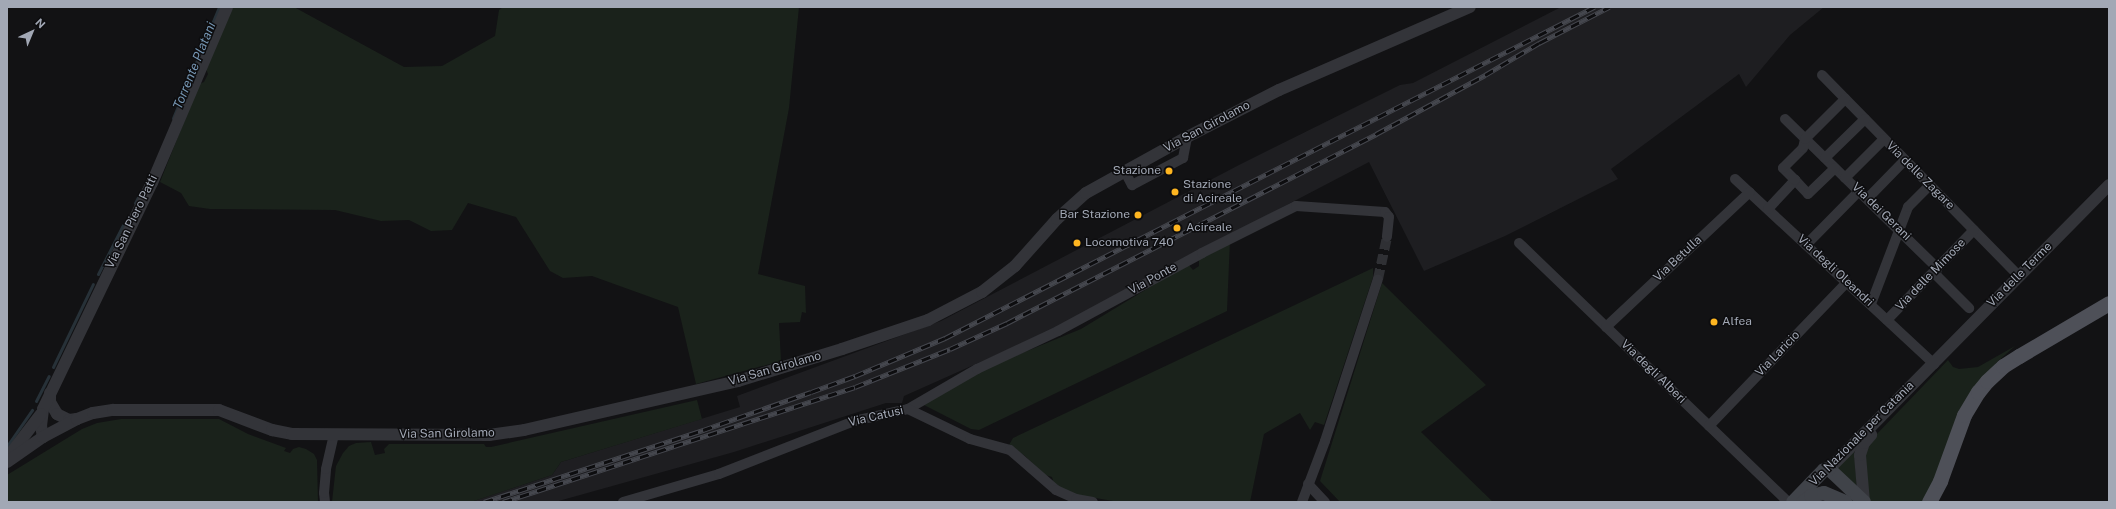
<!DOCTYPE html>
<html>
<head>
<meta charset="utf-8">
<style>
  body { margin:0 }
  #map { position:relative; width:2116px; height:509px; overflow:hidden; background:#121214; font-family:"Public Sans",sans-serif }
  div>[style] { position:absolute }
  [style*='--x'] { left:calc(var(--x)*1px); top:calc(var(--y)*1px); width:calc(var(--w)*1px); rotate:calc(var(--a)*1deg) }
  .built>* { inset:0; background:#1e1e21 }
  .green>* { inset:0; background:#1a221b }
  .stream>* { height:3px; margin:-1.5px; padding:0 1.5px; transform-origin:1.5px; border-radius:1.5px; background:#273138 }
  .minor-tunnel>* { height:10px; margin-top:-5px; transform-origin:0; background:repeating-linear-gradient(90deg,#2f3034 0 10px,transparent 0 15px) }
  .minor>* { height:10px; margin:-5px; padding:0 5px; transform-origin:5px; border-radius:5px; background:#333439 }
  .tertiary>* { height:12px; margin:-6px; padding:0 6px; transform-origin:6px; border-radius:6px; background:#333439 }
  .secondary>* { height:14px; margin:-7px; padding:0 7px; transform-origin:7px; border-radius:7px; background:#404349 }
  .primary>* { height:15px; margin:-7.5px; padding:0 7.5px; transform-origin:7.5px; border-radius:7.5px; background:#4e5058 }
  .rail>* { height:4.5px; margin-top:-2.25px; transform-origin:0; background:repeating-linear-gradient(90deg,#0d0d0f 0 9px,#45474e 0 18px); box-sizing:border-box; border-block:1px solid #45474e }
  .dots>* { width:11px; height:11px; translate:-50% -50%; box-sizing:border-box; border:2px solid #0d0d0f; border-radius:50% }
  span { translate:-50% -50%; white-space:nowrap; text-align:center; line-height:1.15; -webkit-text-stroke:3px #0d0d0f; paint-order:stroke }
  .street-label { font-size:12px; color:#a2a8b5 }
  .poi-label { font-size:12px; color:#a2a8b5 }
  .right { translate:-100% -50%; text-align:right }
  .left { translate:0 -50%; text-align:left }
  .water-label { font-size:13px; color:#7696b3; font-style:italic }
  .frame { position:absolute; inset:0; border:8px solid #a2a8b5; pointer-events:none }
  .north { position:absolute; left:12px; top:12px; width:40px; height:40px; -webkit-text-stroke:3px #0d0d0f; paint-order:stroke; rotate:44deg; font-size:11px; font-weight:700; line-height:16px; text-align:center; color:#a2a8b5 }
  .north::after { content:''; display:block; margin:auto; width:14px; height:18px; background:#a2a8b5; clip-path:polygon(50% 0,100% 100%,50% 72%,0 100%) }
</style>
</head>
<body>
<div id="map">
  <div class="built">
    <div style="clip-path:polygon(1561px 7px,1824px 7px,1790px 35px,1746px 87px,1739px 74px,1611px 169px,1618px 179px,1505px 236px,1424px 271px,1369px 162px,1199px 251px,1057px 328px,904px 396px,902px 403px,886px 403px,734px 452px,555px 502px,471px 502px,552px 475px,561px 462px,740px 407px,737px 396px,941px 321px,1239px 165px,1400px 85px,1413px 83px)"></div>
  </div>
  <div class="green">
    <div style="clip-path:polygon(232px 7px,294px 7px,404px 67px,442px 66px,495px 36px,499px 10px,503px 7px,799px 7px,789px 108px,758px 274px,805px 286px,806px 313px,802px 312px,800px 322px,779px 323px,781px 361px,696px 384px,678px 307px,592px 276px,563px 278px,550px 271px,516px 217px,468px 203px,452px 230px,431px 231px,409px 220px,381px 221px,335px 210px,210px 209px,189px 206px,181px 193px,160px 182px,199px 84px,204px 82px,208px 74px,206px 69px)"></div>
    <div style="clip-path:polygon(1230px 240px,1227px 311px,979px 430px,971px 429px,922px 404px,978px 371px,1081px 329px,1188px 264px,1193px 270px,1199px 266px,1199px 257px)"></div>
    <div style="clip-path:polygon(1373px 268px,1373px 277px,1324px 425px,1315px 422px,1310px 430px,1300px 413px,1264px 434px,1250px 502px,1119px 502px,1066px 493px,1054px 484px,1052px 477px,1045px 475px,1025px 456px,1009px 445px,1013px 438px)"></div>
    <div style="clip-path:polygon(1382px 283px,1486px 385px,1421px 432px,1493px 502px,1340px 502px,1320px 481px)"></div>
    <div style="clip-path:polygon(2015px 346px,1996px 363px,1925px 502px,1871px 502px,1868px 497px,1864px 456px,1873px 438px,1948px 360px,1953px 367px,1959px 369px,1978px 367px)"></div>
    <div style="clip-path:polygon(697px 400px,702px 419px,561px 462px,552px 475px,471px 502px,332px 502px,336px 466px,343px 453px,349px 446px,356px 443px,371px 442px,375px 455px,385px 453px,384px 449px,389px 444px,484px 444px,486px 447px,491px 447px)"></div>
    <div style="clip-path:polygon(121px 419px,219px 419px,248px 434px,286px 448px,284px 451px,290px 453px,293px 449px,299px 447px,306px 449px,314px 454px,317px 460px,318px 502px,7px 502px,7px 475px,82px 429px,97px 423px)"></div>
    <div style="clip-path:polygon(1854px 450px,1855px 462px,1857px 490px,1835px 470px)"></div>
  </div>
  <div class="stream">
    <div style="--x:173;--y:118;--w:120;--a:-67.5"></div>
    <div style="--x:135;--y:203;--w:13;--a:-63"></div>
    <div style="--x:98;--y:274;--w:55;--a:-63"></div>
    <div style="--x:53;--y:367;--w:92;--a:-64.3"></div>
    <div style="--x:36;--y:401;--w:28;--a:-63"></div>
    <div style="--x:7;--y:446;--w:44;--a:-55.2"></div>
  </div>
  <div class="minor-tunnel">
    <div style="--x:1378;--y:279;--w:43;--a:-77.9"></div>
  </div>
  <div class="minor">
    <div style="--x:1822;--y:75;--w:281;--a:45.6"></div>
    <div style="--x:1785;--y:119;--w:213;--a:44.4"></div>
    <div style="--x:1937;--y:268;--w:7;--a:98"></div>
    <div style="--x:1936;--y:275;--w:47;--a:45"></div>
    <div style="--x:1825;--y:158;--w:56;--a:-44.3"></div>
    <div style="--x:1125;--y:172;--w:15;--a:62"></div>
    <div style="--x:1132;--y:185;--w:58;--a:-27.9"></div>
    <div style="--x:1183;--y:158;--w:21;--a:-79"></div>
    <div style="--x:1845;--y:178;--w:55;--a:-45"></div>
    <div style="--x:1735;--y:179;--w:272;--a:42.9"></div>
    <div style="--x:1795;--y:180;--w:19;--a:47"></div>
    <div style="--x:1808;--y:194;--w:37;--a:-44"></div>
    <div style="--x:1867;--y:199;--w:54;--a:-45.7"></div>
    <div style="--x:1768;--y:209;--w:40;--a:-47"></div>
    <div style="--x:1795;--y:180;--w:17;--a:-135"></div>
    <div style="--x:1783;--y:168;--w:28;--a:-45"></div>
    <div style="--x:1803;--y:148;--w:9;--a:-77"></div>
    <div style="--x:1805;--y:139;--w:57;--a:-45"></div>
    <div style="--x:1519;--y:243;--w:373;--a:43.9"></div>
    <div style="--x:1806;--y:245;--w:76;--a:-45.5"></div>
    <div style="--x:1871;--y:304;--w:104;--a:-69.1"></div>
    <div style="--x:1908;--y:207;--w:31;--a:-45"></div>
    <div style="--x:1887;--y:320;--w:125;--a:-46"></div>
    <div style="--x:1606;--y:327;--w:197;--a:-43.2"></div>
    <div style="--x:908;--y:409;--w:80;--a:-30.1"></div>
    <div style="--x:977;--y:369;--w:89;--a:-25.1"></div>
    <div style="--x:1058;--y:331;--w:164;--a:-28.4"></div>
    <div style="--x:1202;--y:253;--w:105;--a:-26.6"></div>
    <div style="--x:1296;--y:206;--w:89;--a:3.9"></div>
    <div style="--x:1385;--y:212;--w:6;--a:51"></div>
    <div style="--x:1389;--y:217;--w:20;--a:96"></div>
    <div style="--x:1709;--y:426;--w:199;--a:-46.2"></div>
    <div style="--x:1308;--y:484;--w:25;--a:47"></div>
    <div style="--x:325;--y:502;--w:9;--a:-96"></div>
    <div style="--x:324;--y:493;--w:24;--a:-85"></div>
    <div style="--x:326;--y:469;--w:35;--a:-77"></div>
    <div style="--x:623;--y:502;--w:100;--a:-16.3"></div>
    <div style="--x:719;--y:474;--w:145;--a:-21.4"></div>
    <div style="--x:854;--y:421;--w:55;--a:-12.5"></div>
    <div style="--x:908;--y:409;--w:69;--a:25.8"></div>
    <div style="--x:970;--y:439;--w:41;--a:15.4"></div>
    <div style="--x:1010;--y:450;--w:61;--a:41"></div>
    <div style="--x:1056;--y:490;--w:22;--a:24"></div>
    <div style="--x:1076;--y:499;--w:17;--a:10"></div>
    <div style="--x:1302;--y:502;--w:65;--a:-69.3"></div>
    <div style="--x:1325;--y:441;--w:170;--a:-71.9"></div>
  </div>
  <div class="tertiary">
    <div style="--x:50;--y:393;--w:9;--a:90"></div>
    <div style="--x:50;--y:402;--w:14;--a:60"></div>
    <div style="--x:57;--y:414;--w:13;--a:27"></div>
    <div style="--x:69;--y:420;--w:8;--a:-7"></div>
    <div style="--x:43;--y:437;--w:11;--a:-100"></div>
    <div style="--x:41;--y:426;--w:17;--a:-83"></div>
    <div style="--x:43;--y:409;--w:251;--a:-64.3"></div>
    <div style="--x:152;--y:183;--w:191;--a:-66.9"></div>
    <div style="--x:8;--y:457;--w:54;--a:-52.5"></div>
    <div style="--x:7;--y:462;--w:44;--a:-34.8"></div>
    <div style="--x:43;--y:437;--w:38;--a:-28"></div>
    <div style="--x:77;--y:419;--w:17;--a:-21"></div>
    <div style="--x:93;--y:413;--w:20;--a:-9"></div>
    <div style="--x:113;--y:410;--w:106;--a:0"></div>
    <div style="--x:219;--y:410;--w:57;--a:20.7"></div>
    <div style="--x:272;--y:430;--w:20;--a:11"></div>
    <div style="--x:292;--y:434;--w:197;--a:0.3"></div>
    <div style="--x:489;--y:435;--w:35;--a:-8"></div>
    <div style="--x:524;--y:430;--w:220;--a:-12.9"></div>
    <div style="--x:738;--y:381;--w:109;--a:-17.1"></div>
    <div style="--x:842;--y:349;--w:91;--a:-18.6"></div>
    <div style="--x:928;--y:320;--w:61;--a:-27.4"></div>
    <div style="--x:982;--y:292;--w:42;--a:-38.2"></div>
    <div style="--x:1015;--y:266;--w:63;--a:-48.2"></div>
    <div style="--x:1057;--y:219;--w:39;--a:-42"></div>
    <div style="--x:1086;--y:193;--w:115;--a:-29"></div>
    <div style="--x:1187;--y:137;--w:103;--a:-27.1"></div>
    <div style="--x:1279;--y:90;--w:208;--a:-23.5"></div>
    <div style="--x:1829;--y:469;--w:399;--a:-45.4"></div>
    <div style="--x:1864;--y:502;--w:47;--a:-94.9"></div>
    <div style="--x:1860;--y:455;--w:13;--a:-72"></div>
    <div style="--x:1864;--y:443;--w:11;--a:-49"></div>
  </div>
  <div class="secondary">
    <div style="--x:1829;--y:469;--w:48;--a:43.3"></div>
    <div style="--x:1793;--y:502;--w:45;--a:-45.9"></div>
    <div style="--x:1824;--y:470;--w:5;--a:-11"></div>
    <div style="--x:1803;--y:502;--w:10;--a:-37"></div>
    <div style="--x:1811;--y:496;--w:13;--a:-13"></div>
    <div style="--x:1824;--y:493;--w:23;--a:23"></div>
  </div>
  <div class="primary">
    <div style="--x:1929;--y:502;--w:24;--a:-62"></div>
    <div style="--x:1940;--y:481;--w:70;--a:-70"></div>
    <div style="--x:1964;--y:415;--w:27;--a:-59"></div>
    <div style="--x:1978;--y:392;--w:14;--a:-51"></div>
    <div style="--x:1987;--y:381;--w:22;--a:-43"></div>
    <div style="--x:2003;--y:366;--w:19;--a:-32"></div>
    <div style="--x:2019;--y:356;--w:104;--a:-30.5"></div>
  </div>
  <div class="rail">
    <div style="--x:484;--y:502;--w:231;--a:-18.2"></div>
    <div style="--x:703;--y:430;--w:114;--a:-19.4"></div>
    <div style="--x:811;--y:392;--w:47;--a:-20"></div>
    <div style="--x:855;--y:376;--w:98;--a:-22.9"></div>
    <div style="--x:945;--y:338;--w:729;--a:-27.02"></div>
    <div style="--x:503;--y:502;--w:370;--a:-18.1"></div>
    <div style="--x:855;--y:387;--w:102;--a:-21.8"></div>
    <div style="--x:950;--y:349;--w:63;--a:-24.5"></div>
    <div style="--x:1007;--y:323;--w:415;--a:-27.1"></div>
    <div style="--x:1376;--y:134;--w:124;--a:-28.4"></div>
    <div style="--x:1485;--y:75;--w:63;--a:-30.7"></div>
    <div style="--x:1539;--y:43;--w:79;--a:-27.2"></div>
  </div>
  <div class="dots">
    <div style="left:1169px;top:171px;background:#feb520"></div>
    <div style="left:1175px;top:192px;background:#feb520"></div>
    <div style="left:1138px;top:215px;background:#feb520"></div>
    <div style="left:1177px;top:228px;background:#feb520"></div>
    <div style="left:1077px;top:243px;background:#feb520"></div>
    <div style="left:1714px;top:322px;background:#feb520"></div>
  </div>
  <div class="street-label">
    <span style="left:1207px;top:127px;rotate:-28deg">Via San Girolamo</span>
    <span style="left:1920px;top:176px;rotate:45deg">Via delle Zagare</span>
    <span style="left:1881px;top:212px;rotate:44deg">Via dei Gerani</span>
    <span style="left:132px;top:222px;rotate:-64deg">Via San Piero Patti</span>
    <span style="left:1678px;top:259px;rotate:-43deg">Via Betulla</span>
    <span style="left:1835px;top:271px;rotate:43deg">Via degli Oleandri</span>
    <span style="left:1931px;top:275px;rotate:-46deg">Via delle Mimose</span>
    <span style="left:2020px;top:275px;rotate:-45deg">Via delle Terme</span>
    <span style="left:1153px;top:279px;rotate:-29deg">Via Ponte</span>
    <span style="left:1778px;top:354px;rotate:-46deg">Via Laricio</span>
    <span style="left:775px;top:369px;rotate:-16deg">Via San Girolamo</span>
    <span style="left:1653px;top:372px;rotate:44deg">Via degli Alberi</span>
    <span style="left:876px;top:417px;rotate:-13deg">Via Catusi</span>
    <span style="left:447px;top:434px;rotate:-1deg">Via San Girolamo</span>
    <span style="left:1862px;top:434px;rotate:-45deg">Via Nazionale per Catania</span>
  </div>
  <div class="poi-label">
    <span class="right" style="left:1161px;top:171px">Stazione</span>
    <span class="left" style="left:1183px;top:192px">Stazione<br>di Acireale</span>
    <span class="right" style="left:1130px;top:215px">Bar Stazione</span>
    <span class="left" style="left:1186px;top:228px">Acireale</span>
    <span class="left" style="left:1085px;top:243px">Locomotiva 740</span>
    <span class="left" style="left:1722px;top:322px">Alfea</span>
  </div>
  <div class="water-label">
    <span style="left:195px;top:66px;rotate:-68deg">Torrente Platani</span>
  </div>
  <div class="frame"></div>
  <div class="north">N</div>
</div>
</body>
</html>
